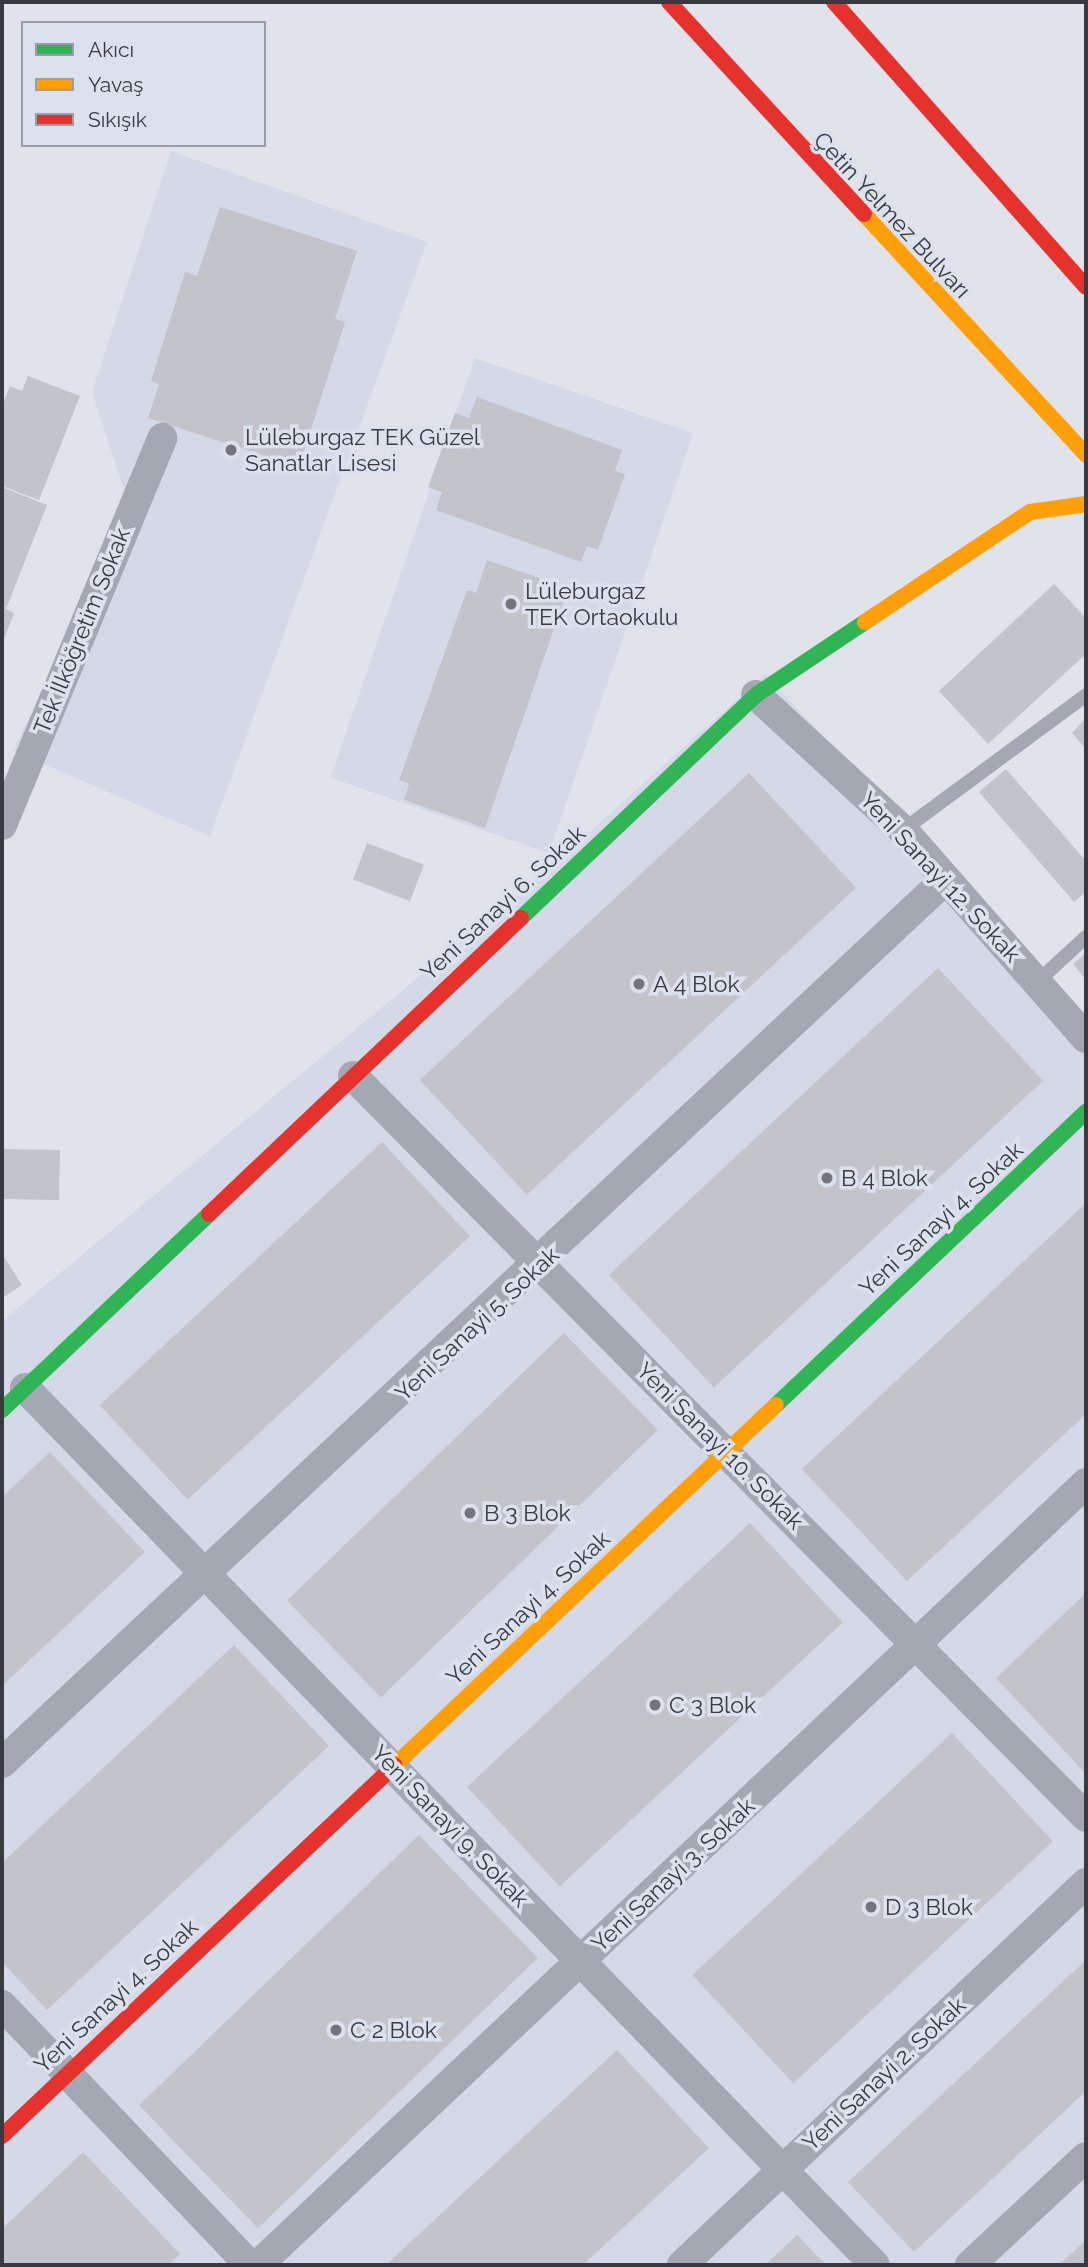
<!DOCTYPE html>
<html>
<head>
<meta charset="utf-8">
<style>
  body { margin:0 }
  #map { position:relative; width:1088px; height:2267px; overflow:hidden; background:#e0e3ea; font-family:Raleway,sans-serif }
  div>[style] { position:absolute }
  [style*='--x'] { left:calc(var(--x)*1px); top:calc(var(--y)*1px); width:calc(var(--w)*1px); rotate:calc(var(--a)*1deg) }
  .built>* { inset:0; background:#d4d9e8; transform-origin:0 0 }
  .building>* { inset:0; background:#c2c4ca; transform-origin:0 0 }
  .lane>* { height:14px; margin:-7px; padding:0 7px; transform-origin:7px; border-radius:7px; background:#a4a8b2 }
  .street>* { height:30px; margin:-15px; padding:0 15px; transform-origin:15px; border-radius:15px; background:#a4a8b2 }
  .fast>* { height:16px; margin:-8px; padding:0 8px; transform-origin:8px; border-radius:8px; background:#30b455 }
  .slow>* { height:16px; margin:-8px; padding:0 8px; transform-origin:8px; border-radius:8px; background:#ff9f0a }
  .jam>* { height:16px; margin:-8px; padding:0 8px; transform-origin:8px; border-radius:8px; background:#e5322d }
  .dots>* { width:19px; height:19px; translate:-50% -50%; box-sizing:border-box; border:4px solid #dce1ee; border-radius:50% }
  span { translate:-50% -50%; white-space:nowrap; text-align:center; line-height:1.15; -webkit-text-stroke:7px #dce1ee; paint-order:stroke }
  .street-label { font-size:23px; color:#383a3f }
  .poi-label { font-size:23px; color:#383a3f }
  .left { translate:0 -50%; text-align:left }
  .frame { position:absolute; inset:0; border:4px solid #383a3f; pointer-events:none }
  .legend { position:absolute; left:21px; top:21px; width:245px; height:126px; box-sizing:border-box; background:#dce1ee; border:2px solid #9a9ea8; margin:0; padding:9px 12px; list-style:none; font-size:21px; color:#383a3f }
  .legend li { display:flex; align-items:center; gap:14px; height:35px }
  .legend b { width:35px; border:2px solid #9a9ea8 }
</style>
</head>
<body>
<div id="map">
  <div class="built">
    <div style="clip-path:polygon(171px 151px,427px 242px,210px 836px,13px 751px,130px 509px,92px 392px)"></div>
    <div style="left:475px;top:358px;width:231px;height:444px;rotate:19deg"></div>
    <div style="clip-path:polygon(765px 674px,1086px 1017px,1086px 2265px,2px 2265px,2px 1321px,535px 881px)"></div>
  </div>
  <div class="building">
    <div style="clip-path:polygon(220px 207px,357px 251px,335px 319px,345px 322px,299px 467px,148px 418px,159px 384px,151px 381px,185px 272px,197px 276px)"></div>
    <div style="clip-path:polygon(28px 376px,80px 396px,39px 500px,2px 486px,2px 406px,10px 386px,22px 391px)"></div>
    <div style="clip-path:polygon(477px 397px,622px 450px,615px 471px,625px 474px,598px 550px,587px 546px,581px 562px,436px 510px,442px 492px,428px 487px,455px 413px,469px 418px)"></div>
    <div style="clip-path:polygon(2px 487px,47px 505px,6px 609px,14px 613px,2px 644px)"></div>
    <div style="clip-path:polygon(487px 560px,568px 588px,485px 828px,404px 800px,409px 784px,399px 780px,467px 590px,476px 593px)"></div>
    <div style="clip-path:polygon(1054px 584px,1086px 618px,1086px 654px,988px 744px,939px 691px)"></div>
    <div style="clip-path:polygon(1086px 718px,1086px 749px,1072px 733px)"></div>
    <div style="clip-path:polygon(1006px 769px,1086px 861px,1086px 892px,1074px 902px,979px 792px)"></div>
    <div style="left:749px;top:773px;width:157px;height:450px;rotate:47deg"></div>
    <div style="left:367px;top:843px;width:61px;height:39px;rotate:21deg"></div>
    <div style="clip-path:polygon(1086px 953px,1086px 980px,1073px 964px)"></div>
    <div style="left:938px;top:968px;width:154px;height:450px;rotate:47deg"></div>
    <div style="left:382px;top:1142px;width:129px;height:386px;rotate:47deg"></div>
    <div style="left:2px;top:1149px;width:58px;height:50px;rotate:1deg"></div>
    <div style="clip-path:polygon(1086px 1203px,1086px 1414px,907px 1581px,802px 1469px)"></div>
    <div style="clip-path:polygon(2px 1254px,22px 1285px,2px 1298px)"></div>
    <div style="left:564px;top:1333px;width:135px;height:385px;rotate:46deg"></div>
    <div style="clip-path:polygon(50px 1452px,145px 1552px,2px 1686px,2px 1497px)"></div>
    <div style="left:750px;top:1523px;width:136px;height:387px;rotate:47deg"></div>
    <div style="clip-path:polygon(1086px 1593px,1086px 1774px,996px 1678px)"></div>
    <div style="clip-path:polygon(234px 1645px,329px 1746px,47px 2010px,2px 1962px,2px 1863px)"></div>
    <div style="left:952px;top:1733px;width:148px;height:355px;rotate:47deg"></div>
    <div style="left:419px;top:1835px;width:171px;height:389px;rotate:46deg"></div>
    <div style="clip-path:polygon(1086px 1960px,1086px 2091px,914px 2252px,848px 2182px)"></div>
    <div style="clip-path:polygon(617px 2050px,709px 2148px,583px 2265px,386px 2265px)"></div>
    <div style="clip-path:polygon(83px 2152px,180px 2254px,168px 2265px,2px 2265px,2px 2229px)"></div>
    <div style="clip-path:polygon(797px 2235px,826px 2265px,765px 2265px)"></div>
    <div style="clip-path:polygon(1086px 2240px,1086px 2265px,1059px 2265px)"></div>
  </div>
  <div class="lane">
    <div style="--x:903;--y:830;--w:227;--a:-36.4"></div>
    <div style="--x:1037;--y:982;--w:67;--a:-42.6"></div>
  </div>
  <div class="street">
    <div style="--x:756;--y:695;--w:200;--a:42.6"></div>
    <div style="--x:903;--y:830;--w:277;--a:48.7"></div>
    <div style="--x:2;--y:825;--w:419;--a:-67.5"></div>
    <div style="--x:353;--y:1076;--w:1042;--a:45.31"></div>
    <div style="--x:25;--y:1388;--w:1221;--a:45.9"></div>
    <div style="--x:2;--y:1763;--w:1293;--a:-43.12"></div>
    <div style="--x:2;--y:2005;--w:359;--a:46.4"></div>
    <div style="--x:258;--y:2265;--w:1139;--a:-43.36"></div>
    <div style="--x:682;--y:2265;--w:556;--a:-43.4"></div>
    <div style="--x:970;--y:2265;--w:158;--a:-43"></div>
  </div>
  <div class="fast">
    <div style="--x:521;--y:918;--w:324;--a:-43.5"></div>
    <div style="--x:756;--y:695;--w:131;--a:-33.8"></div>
    <div style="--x:776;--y:1405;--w:427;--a:-43.4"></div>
    <div style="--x:2;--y:1410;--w:285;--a:-43.4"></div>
  </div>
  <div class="slow">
    <div style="--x:864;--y:214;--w:328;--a:47.3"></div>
    <div style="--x:865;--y:622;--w:198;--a:-33.7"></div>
    <div style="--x:1030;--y:512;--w:57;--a:-8.1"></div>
    <div style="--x:395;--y:1765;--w:524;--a:-43.38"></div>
  </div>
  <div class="jam">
    <div style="--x:669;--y:2;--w:288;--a:47.4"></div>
    <div style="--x:834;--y:2;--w:380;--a:48.5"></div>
    <div style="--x:209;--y:1214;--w:430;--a:-43.5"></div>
    <div style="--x:2;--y:2136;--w:540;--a:-43.35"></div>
  </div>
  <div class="dots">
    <div style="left:231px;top:450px;background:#73757b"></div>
    <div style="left:511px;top:604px;background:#73757b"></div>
    <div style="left:639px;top:984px;background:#73757b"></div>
    <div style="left:827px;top:1178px;background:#73757b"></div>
    <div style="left:470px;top:1513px;background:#73757b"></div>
    <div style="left:655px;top:1705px;background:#73757b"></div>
    <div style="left:871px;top:1907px;background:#73757b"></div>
    <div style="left:336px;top:2030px;background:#73757b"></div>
  </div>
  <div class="street-label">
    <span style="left:892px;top:215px;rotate:47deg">Çetin Yelmez Bulvarı</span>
    <span style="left:82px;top:631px;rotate:-68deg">Tek İlköğretim Sokak</span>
    <span style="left:940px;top:877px;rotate:47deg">Yeni Sanayi 12. Sokak</span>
    <span style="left:503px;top:903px;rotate:-43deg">Yeni Sanayi 6. Sokak</span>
    <span style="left:941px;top:1219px;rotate:-43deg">Yeni Sanayi 4. Sokak</span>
    <span style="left:477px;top:1324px;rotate:-43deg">Yeni Sanayi 5. Sokak</span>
    <span style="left:720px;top:1446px;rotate:45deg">Yeni Sanayi 10. Sokak</span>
    <span style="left:528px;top:1608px;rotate:-43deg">Yeni Sanayi 4. Sokak</span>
    <span style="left:450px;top:1826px;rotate:46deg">Yeni Sanayi 9. Sokak</span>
    <span style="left:673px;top:1875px;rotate:-43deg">Yeni Sanayi 3. Sokak</span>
    <span style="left:116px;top:1996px;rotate:-43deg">Yeni Sanayi 4. Sokak</span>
    <span style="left:884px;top:2074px;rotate:-43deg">Yeni Sanayi 2. Sokak</span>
  </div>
  <div class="poi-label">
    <span class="left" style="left:245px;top:450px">Lüleburgaz TEK Güzel<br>Sanatlar Lisesi</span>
    <span class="left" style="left:525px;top:604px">Lüleburgaz<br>TEK Ortaokulu</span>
    <span class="left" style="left:653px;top:984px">A 4 Blok</span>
    <span class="left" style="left:841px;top:1178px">B 4 Blok</span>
    <span class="left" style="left:484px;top:1513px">B 3 Blok</span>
    <span class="left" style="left:669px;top:1705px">C 3 Blok</span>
    <span class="left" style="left:885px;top:1907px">D 3 Blok</span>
    <span class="left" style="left:350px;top:2030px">C 2 Blok</span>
  </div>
  <div class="frame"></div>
  <ul class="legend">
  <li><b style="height:9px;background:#30b455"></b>Akıcı</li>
  <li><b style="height:9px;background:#ff9f0a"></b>Yavaş</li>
  <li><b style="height:9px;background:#e5322d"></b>Sıkışık</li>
  </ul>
</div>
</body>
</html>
